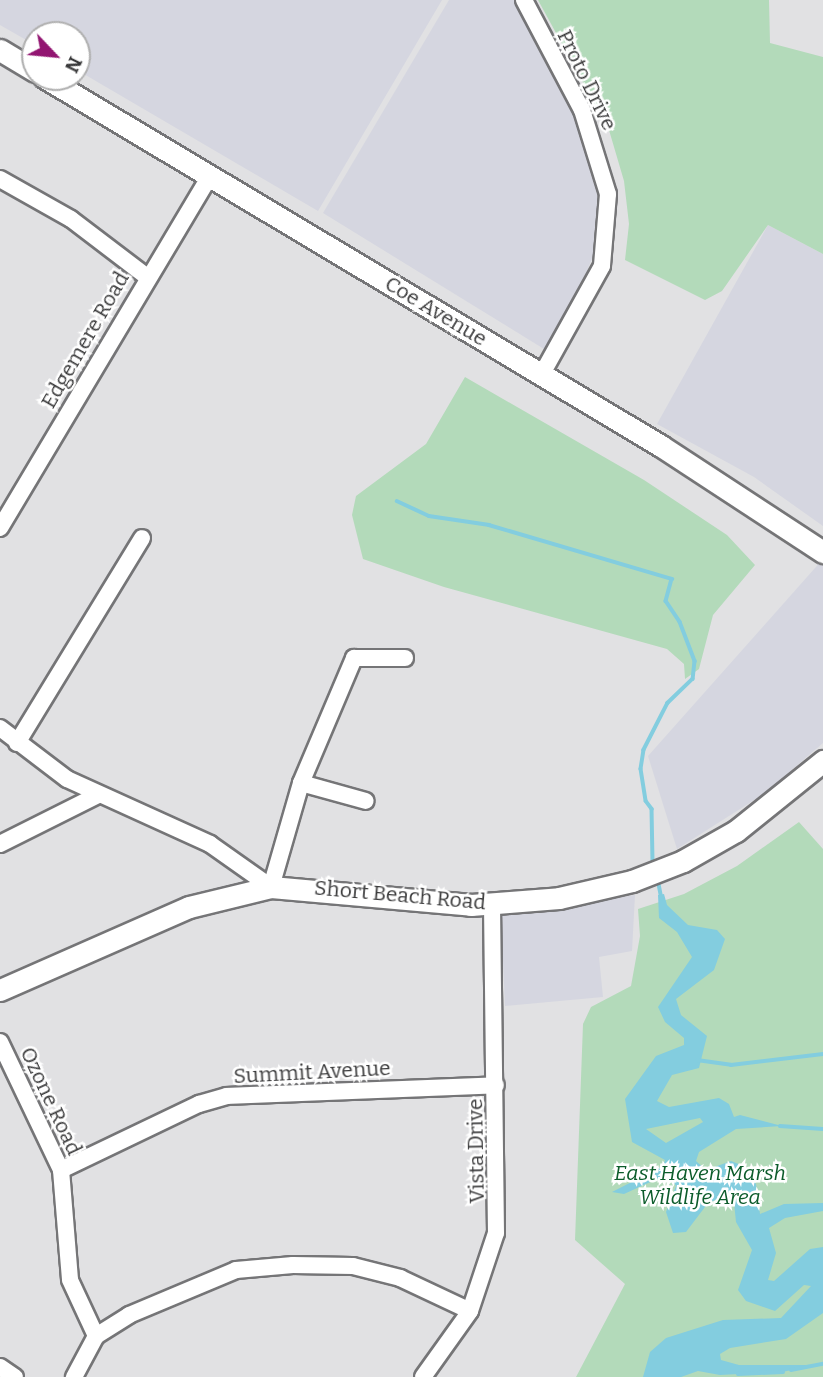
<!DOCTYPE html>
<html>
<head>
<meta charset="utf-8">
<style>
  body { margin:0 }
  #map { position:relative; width:823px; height:1377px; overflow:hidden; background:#e1e1e3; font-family:Bitter,serif }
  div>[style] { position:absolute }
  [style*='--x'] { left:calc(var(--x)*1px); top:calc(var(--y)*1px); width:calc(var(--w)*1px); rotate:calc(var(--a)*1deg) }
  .built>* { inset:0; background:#d5d6e0 }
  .green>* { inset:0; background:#b3daba }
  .water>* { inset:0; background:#83cddf }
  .stream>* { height:3.5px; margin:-1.75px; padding:0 1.75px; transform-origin:1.75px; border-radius:1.75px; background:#83cddf }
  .roads { filter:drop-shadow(2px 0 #757577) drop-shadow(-2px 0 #757577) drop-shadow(0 2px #757577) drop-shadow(0 -2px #757577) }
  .minor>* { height:16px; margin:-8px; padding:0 8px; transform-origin:8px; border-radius:8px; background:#fff }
  .major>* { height:21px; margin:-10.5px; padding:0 10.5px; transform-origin:10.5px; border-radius:10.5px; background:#fff }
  span { translate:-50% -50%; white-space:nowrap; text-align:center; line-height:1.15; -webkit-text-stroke:5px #fff; paint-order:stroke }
  .street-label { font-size:21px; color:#39393a }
  .park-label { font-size:21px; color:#0c5c2b; font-style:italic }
  .north { position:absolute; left:21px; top:21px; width:70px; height:70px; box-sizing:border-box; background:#fff; border:2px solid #b0b0b0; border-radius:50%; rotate:116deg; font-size:19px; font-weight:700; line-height:28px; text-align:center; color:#39393a }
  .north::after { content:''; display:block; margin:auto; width:24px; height:32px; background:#921571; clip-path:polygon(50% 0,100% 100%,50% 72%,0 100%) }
</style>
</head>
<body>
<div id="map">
  <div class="built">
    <div style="clip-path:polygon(0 0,442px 0,318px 211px,77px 70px,77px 35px,35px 35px,35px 45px,0 25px)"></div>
    <div style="clip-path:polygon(449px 0,515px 0,572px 108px,595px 166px,600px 207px,596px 248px,580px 289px,544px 349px,323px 213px)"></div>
    <div style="clip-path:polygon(768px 225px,823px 254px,823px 526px,754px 477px,657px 424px)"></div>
    <div style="clip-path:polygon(823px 559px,823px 743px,765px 793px,677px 849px,648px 756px)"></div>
    <div style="clip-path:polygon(635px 895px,632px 951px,599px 957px,603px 997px,505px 1006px,501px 915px)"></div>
  </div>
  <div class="green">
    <div style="clip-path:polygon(538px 0,769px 0,770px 43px,823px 57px,823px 254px,768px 225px,722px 291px,705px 300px,625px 260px,629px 224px,624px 181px,609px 130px)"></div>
    <div style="clip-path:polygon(465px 377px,644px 480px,727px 535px,755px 565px,713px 615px,699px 669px,685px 679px,684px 664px,667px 649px,444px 587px,363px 559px,352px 515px,356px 496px,426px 444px)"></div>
    <div style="clip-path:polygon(799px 822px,823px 849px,823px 1377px,576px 1377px,625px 1284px,575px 1240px,583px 1024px,591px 1007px,631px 986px,640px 936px,638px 909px,684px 894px,737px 866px)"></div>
  </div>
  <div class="water">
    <div style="clip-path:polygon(evenodd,664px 894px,667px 905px,688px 925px,717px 930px,725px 939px,714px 970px,676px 999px,681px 1015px,707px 1036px,699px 1068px,672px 1075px,657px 1101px,669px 1107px,719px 1098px,729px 1104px,734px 1117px,740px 1115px,782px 1126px,736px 1129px,699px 1152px,696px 1161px,706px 1170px,731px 1161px,741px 1165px,756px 1184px,760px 1214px,784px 1204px,823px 1203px,823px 1211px,785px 1218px,769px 1228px,776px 1253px,768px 1280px,774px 1281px,810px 1249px,823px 1247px,823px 1313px,786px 1339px,730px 1348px,720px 1354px,721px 1360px,739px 1365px,817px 1365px,782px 1372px,720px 1375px,698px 1371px,681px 1377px,643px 1377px,650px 1352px,666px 1338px,723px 1320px,781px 1318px,811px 1286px,804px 1285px,775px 1311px,746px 1301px,738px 1290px,752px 1250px,736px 1222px,733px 1193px,708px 1203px,686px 1232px,673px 1233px,666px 1212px,676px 1186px,668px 1174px,624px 1194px,612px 1192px,663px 1166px,665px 1160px,632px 1142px,625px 1099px,656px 1056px,684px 1045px,684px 1038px,665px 1022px,658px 1007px,692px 957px,677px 932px,659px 918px,658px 895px,664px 894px,700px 1118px,703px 1122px,666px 1143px,646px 1129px,700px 1118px)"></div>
  </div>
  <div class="stream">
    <div style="--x:397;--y:501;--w:35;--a:25"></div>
    <div style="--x:429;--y:516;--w:61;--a:8.5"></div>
    <div style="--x:489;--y:525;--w:191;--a:16.4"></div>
    <div style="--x:672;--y:579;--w:23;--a:105"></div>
    <div style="--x:666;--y:601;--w:25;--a:56"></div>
    <div style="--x:680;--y:622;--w:42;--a:69"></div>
    <div style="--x:695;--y:661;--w:18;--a:96"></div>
    <div style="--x:693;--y:679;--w:35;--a:136"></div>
    <div style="--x:668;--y:703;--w:53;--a:117.1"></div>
    <div style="--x:644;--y:750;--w:19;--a:99"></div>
    <div style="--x:641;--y:769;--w:32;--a:81"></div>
    <div style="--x:646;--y:801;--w:10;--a:53"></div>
    <div style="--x:652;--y:809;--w:52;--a:88.9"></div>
    <div style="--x:659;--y:884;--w:15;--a:79"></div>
    <div style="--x:697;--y:1060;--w:34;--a:8"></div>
    <div style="--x:731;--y:1065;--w:93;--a:-6.8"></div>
    <div style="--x:780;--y:1126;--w:43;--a:4"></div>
    <div style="--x:791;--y:1370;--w:33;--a:-11"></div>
    <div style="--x:738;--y:1374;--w:45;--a:-2.5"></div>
  </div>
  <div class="roads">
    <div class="minor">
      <div style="--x:524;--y:0;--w:124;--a:62.2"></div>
      <div style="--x:582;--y:110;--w:88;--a:72.8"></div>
      <div style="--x:608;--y:194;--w:72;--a:94.8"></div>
      <div style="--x:602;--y:266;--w:124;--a:119.1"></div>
      <div style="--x:0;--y:179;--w:81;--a:29.4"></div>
      <div style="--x:71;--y:219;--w:96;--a:37.3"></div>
      <div style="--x:0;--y:528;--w:410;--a:-59.2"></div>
      <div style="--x:0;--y:728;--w:84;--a:37.3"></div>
      <div style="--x:67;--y:779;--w:157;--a:24.4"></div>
      <div style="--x:210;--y:844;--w:75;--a:35.2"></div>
      <div style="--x:271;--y:887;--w:108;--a:-73.9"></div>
      <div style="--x:301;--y:783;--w:136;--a:-67"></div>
      <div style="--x:354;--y:658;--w:51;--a:0"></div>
      <div style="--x:17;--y:743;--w:240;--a:-58.6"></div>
      <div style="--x:301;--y:783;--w:67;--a:15.5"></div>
      <div style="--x:0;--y:844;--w:110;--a:-26.6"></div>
      <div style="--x:0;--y:1042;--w:142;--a:64.5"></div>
      <div style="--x:61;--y:1170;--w:110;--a:85.3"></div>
      <div style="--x:70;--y:1280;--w:62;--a:65.1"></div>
      <div style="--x:96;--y:1336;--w:47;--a:118.2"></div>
      <div style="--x:61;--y:1170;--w:153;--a:-25.6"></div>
      <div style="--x:199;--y:1104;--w:29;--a:-16"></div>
      <div style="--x:227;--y:1096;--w:269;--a:-2.3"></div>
      <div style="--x:96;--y:1336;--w:39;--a:-32"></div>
      <div style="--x:129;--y:1315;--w:116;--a:-22.8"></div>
      <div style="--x:236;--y:1270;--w:57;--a:-5"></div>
      <div style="--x:293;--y:1265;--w:60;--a:1"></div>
      <div style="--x:353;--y:1266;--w:49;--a:14.3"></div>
      <div style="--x:400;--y:1278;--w:77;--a:25.2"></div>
      <div style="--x:0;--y:1367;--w:18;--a:34"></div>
      <div style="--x:423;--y:1377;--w:81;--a:-54.5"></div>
      <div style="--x:470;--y:1311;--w:82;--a:-71.6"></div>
      <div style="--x:496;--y:1233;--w:329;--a:-90.7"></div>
    </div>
    <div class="major">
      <div style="--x:0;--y:50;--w:41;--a:31"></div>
      <div style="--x:44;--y:77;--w:719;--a:30.88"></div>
      <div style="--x:661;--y:446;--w:194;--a:33.2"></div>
      <div style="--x:0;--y:990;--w:206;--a:-23.7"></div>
      <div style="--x:189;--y:907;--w:84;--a:-13.7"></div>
      <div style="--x:271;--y:887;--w:201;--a:5.1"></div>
      <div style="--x:471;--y:905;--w:88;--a:-4.5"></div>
      <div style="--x:559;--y:898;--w:75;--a:-13.1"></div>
      <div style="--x:632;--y:881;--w:55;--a:-21.4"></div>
      <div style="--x:683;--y:861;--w:61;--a:-29.5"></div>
      <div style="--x:736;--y:831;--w:112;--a:-38.8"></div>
    </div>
  </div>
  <div class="street-label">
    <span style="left:587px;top:80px;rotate:64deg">Proto Drive</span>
    <span style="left:436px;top:311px;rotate:31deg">Coe Avenue</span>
    <span style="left:85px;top:340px;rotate:-60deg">Edgemere Road</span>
    <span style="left:400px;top:895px;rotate:5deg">Short Beach Road</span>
    <span style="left:312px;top:1072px;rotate:-3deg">Summit Avenue</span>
    <span style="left:51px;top:1101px;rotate:65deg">Ozone Road</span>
    <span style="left:476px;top:1151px;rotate:-91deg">Vista Drive</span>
  </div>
  <div class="park-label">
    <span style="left:700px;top:1185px">East Haven Marsh<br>Wildlife Area</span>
  </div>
  <div class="north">N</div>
</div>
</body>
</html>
